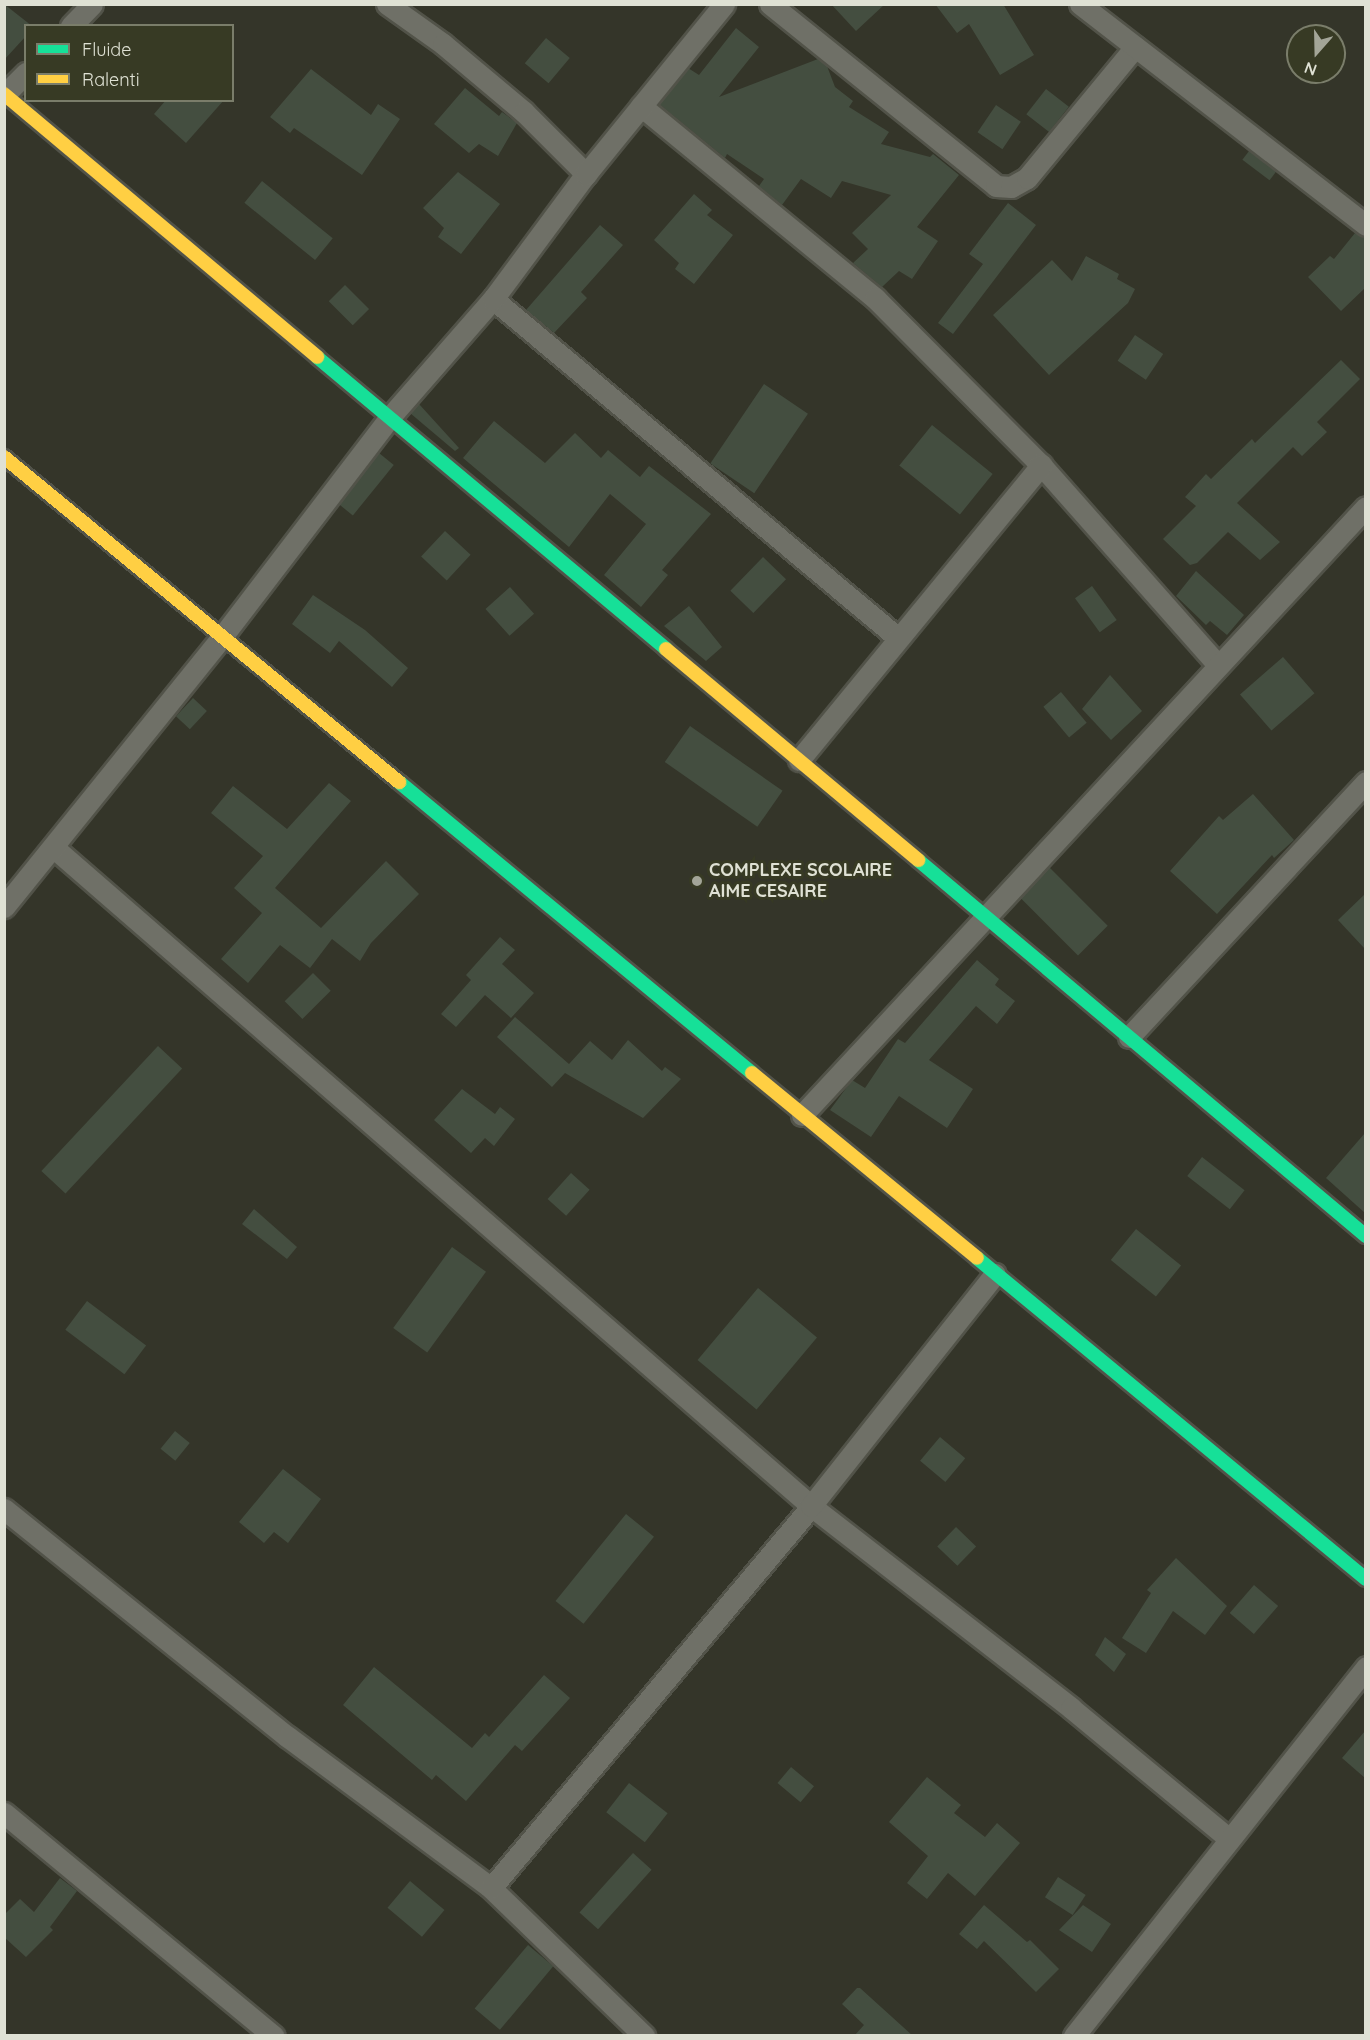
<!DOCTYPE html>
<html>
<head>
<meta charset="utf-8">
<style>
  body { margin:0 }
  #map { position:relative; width:1370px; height:2040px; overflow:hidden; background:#343529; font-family:Quicksand,sans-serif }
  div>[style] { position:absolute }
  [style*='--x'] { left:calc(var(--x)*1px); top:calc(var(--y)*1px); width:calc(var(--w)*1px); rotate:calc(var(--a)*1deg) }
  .building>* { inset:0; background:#444e40; transform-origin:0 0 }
  .roads { filter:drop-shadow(2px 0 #525349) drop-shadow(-2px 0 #525349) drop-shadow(0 2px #525349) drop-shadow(0 -2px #525349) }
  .street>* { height:21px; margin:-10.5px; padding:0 10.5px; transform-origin:10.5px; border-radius:10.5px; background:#6f7067 }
  .fast>* { height:14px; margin:-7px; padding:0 7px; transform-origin:7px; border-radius:7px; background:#16e098 }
  .slow>* { height:14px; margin:-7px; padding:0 7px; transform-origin:7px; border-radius:7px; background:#ffcf43 }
  .dots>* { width:16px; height:16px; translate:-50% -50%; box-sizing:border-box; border:3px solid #373a24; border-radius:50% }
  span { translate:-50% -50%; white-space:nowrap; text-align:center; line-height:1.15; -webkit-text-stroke:6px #373a24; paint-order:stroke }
  .poi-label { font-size:18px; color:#dfe1d4; font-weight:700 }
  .left { translate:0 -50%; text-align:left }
  .frame { position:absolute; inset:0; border:6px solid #dfe1d4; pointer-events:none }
  .legend { position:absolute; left:24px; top:24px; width:210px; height:78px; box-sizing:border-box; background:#373a24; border:2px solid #7a7d6a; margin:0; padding:8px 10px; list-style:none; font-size:18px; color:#dfe1d4 }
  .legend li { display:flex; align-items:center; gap:12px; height:30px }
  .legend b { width:30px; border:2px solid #7a7d6a }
  .north { position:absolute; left:1286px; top:24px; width:60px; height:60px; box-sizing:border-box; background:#373a24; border:2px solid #7a7d6a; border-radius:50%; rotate:200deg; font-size:16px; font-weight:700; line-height:24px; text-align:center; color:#dfe1d4 }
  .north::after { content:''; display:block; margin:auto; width:21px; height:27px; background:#a3a598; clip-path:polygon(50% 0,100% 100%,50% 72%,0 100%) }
</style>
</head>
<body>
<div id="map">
  <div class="building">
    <div style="clip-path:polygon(4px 4px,32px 26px,26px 26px,26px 36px,4px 60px)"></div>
    <div style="clip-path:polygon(831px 4px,885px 4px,856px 31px)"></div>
    <div style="clip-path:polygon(935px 4px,1003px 4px,1034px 55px,1000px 75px,969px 24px,957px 33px)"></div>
    <div style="clip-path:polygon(736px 28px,759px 47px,719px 97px,818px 59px,827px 66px,835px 87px,853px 101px,849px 107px,889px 132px,881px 144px,930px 157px,933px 154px,959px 175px,917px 227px,938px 241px,912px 279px,899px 271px,882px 287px,853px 263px,868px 249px,852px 233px,891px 195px,842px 181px,831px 198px,801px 179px,782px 205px,759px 186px,764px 179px,727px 154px,725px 158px,659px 104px,688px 68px,699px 75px)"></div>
    <div style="left:546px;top:38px;width:31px;height:33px;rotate:40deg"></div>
    <div style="clip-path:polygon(311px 69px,371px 115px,378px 104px,400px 119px,362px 175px,294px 128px,290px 133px,270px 117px)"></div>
    <div style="clip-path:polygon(465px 88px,499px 116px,502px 112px,517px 123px,498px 156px,479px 144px,469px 153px,434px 124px)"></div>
    <div style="left:1046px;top:89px;width:29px;height:32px;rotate:38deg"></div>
    <div style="clip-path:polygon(166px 100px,224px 100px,186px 143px,154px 114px)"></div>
    <div style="left:996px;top:105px;width:30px;height:33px;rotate:34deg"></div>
    <div style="left:1249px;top:151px;width:34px;height:11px;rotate:37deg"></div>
    <div style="clip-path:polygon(458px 172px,500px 204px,461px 254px,438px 237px,444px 228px,423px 208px)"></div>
    <div style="left:262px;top:181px;width:91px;height:28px;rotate:39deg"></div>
    <div style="clip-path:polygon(694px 194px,712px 210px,707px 215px,733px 235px,694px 284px,675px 269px,679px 263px,654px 240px)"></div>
    <div style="clip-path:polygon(1008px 203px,1036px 225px,953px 334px,938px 323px,983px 264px,969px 254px)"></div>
    <div style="clip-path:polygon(600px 225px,623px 245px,581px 292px,587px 298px,554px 333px,526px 310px)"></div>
    <div style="clip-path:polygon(1355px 233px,1365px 238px,1365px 288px,1341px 311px,1308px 277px,1330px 256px,1334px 259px)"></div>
    <div style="clip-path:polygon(1086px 256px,1119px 274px,1117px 279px,1135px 289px,1128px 303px,1049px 375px,993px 315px,1052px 260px,1072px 281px)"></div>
    <div style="left:345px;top:285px;width:34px;height:23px;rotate:45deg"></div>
    <div style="left:1135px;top:335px;width:34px;height:31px;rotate:34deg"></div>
    <div style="clip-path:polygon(1341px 360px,1360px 379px,1317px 422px,1327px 432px,1302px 456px,1293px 447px,1237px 503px,1280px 542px,1260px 560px,1228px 532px,1197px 563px,1190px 565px,1163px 539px,1196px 506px,1185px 497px,1206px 474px,1211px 479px,1252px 439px,1255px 443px)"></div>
    <div style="left:764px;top:384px;width:53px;height:96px;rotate:34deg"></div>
    <div style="clip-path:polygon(419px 404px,459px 448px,455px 451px,410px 413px)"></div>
    <div style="clip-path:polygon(494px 421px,545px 463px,575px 433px,601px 458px,608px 450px,640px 477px,649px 466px,711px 514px,662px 570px,668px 575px,641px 607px,604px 575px,646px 524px,610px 494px,569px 547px,463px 458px)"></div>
    <div style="left:932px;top:425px;width:78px;height:52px;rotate:39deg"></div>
    <div style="left:379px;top:453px;width:19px;height:65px;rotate:39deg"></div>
    <div style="left:445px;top:531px;width:35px;height:35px;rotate:43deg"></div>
    <div style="left:763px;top:557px;width:32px;height:47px;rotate:44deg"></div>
    <div style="clip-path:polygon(1196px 571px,1244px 615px,1227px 635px,1210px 621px,1206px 625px,1176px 596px)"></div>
    <div style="left:1092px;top:586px;width:42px;height:21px;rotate:54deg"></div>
    <div style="left:510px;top:587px;width:36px;height:33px;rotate:48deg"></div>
    <div style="clip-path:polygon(313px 595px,365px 630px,408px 668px,392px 687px,339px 641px,330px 653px,292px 624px)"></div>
    <div style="clip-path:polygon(689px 606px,722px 647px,706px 661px,664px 626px)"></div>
    <div style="left:1283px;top:657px;width:48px;height:57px;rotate:49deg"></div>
    <div style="clip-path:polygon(1110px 675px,1142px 711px,1111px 740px,1082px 709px)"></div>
    <div style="left:1061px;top:692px;width:40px;height:23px;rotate:50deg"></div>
    <div style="left:193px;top:698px;width:19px;height:25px;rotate:43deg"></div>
    <div style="left:690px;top:726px;width:113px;height:44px;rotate:35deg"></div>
    <div style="clip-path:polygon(329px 783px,351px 801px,275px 888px,321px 928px,386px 861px,419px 894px,371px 943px,360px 961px,332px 939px,310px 968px,280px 945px,248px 983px,221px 959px,262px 913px,234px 888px,263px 856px,211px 813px,233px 786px,287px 829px)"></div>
    <div style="clip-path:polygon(1253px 794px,1294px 840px,1274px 858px,1272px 855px,1217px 914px,1170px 871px,1219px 816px,1223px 820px)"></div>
    <div style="left:1049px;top:867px;width:83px;height:42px;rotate:45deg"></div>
    <div style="clip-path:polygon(1365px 894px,1365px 949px,1338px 920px)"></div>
    <div style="clip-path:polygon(500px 937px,515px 950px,502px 964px,534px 993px,511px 1018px,485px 995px,456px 1027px,441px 1014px,471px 980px,466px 975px)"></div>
    <div style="clip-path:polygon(977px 960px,999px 979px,995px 985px,1015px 1001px,997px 1024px,976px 1006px,929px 1060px,973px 1089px,947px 1128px,899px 1096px,871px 1137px,830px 1110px,852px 1080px,865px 1088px,898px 1039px,905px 1043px)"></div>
    <div style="left:313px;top:973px;width:25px;height:40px;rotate:45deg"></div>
    <div style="clip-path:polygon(515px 1017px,569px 1064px,590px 1041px,612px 1060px,628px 1040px,662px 1071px,665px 1067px,681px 1079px,643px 1118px,565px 1073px,552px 1087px,497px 1037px)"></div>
    <div style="left:158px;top:1046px;width:33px;height:171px;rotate:43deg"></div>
    <div style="clip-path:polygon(462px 1089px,495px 1114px,500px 1107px,515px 1119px,494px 1146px,485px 1138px,471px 1153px,434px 1120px)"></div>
    <div style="clip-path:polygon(1365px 1133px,1365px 1213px,1326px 1178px)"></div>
    <div style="left:1202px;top:1157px;width:54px;height:24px;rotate:38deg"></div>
    <div style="left:571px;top:1173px;width:25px;height:35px;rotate:42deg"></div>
    <div style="clip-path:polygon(254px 1209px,297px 1247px,287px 1259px,242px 1224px)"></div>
    <div style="left:1136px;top:1229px;width:58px;height:40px;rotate:39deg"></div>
    <div style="left:452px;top:1247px;width:42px;height:100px;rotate:36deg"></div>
    <div style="left:758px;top:1288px;width:77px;height:94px;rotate:40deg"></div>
    <div style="left:87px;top:1301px;width:74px;height:36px;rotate:37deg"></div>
    <div style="left:175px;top:1431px;width:19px;height:23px;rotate:39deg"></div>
    <div style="left:940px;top:1437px;width:33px;height:31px;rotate:40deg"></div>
    <div style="clip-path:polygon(283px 1469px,321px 1499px,288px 1543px,274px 1532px,264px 1543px,239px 1522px)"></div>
    <div style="left:626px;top:1514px;width:36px;height:112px;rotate:39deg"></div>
    <div style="left:956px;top:1527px;width:28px;height:27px;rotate:44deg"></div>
    <div style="clip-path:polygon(1176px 1558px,1227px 1606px,1205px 1635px,1173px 1611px,1146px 1653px,1122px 1638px,1151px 1593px,1147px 1590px)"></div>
    <div style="left:1254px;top:1585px;width:32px;height:37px;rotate:41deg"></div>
    <div style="clip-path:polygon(1105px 1637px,1126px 1654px,1114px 1672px,1095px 1655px)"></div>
    <div style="clip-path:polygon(374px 1667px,472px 1748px,485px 1733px,489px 1737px,544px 1675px,570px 1698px,522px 1751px,515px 1745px,466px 1801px,436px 1775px,432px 1780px,343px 1705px)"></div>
    <div style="clip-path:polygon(1365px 1731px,1365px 1778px,1342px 1758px)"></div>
    <div style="left:791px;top:1767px;width:30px;height:21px;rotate:40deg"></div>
    <div style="clip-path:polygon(927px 1777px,961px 1805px,954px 1813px,985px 1837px,997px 1823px,1020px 1843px,975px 1896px,948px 1873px,927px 1899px,907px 1883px,928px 1856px,889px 1822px)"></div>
    <div style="left:629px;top:1783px;width:49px;height:37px;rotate:38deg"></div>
    <div style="left:633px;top:1853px;width:25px;height:80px;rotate:42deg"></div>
    <div style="left:1058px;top:1877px;width:33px;height:24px;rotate:33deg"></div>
    <div style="clip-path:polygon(60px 1878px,77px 1891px,50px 1927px,53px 1930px,26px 1957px,4px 1937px,4px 1915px,20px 1899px,34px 1912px)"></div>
    <div style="left:410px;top:1881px;width:45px;height:35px;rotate:40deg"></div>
    <div style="clip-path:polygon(984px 1905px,1027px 1942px,1030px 1940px,1059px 1969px,1036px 1992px,984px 1941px,977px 1949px,959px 1934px)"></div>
    <div style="clip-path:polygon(1083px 1905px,1111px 1924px,1092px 1952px,1059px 1930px)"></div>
    <div style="left:528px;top:1945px;width:33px;height:83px;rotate:40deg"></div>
    <div style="clip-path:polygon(857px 1988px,860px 1988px,913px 2036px,854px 2036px,864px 2025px,842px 2004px)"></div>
  </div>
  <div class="roads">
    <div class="street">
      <div style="--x:387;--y:4;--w:69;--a:35.5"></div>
      <div style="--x:443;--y:44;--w:106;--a:40"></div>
      <div style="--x:524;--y:112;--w:88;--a:45"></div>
      <div style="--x:770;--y:4;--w:290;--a:38.8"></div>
      <div style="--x:996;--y:186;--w:15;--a:4"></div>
      <div style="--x:1011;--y:187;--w:18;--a:-29"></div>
      <div style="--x:1027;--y:178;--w:170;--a:-50.5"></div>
      <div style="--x:1080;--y:4;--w:361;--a:37.7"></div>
      <div style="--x:71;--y:26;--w:30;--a:-46"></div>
      <div style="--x:5;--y:94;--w:30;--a:-45"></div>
      <div style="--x:641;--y:106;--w:303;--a:39.4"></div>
      <div style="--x:875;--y:298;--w:235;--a:45.2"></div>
      <div style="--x:1041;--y:465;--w:266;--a:48.5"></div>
      <div style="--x:493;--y:299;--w:527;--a:39.92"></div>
      <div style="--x:799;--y:760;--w:382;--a:-50.6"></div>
      <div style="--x:53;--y:847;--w:1004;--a:41"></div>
      <div style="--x:811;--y:1506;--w:329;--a:37.8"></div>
      <div style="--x:1071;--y:1708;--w:202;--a:39.6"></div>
      <div style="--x:4;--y:907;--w:346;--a:-51.1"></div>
      <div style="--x:221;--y:638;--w:278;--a:-52.6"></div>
      <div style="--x:390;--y:417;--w:157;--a:-48.9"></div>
      <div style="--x:493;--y:299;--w:156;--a:-53.4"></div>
      <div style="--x:586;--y:174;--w:219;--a:-50.9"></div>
      <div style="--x:1129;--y:1037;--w:348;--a:-47.1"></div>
      <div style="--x:802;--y:1115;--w:829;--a:-47.15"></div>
      <div style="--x:4;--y:1509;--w:364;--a:38.8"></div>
      <div style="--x:288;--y:1737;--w:253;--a:36.6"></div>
      <div style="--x:491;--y:1888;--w:213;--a:44"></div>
      <div style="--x:4;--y:1813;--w:350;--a:39.6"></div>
      <div style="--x:491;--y:1888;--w:498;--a:-50"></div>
      <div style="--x:811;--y:1506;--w:296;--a:-51.6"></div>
      <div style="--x:1074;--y:2036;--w:471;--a:-51.6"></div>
    </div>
    <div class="fast">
      <div style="--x:317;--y:357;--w:455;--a:39.9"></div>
      <div style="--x:399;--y:782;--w:457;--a:39.5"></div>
      <div style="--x:918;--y:860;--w:585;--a:40.01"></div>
      <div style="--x:977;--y:1258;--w:504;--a:39.53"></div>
    </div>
    <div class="slow">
      <div style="--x:4;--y:94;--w:409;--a:40"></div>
      <div style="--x:4;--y:457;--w:512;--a:39.45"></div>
      <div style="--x:666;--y:649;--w:329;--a:39.9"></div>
      <div style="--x:752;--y:1073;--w:291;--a:39.4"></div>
    </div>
  </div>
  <div class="dots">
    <div style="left:697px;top:881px;background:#a3a598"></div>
  </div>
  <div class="poi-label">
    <span class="left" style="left:709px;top:881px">COMPLEXE SCOLAIRE<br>AIME CESAIRE</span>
  </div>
  <div class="frame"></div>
  <ul class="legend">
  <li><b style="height:8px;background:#16e098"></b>Fluide</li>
  <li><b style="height:8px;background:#ffcf43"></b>Ralenti</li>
  </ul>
  <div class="north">N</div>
</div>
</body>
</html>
